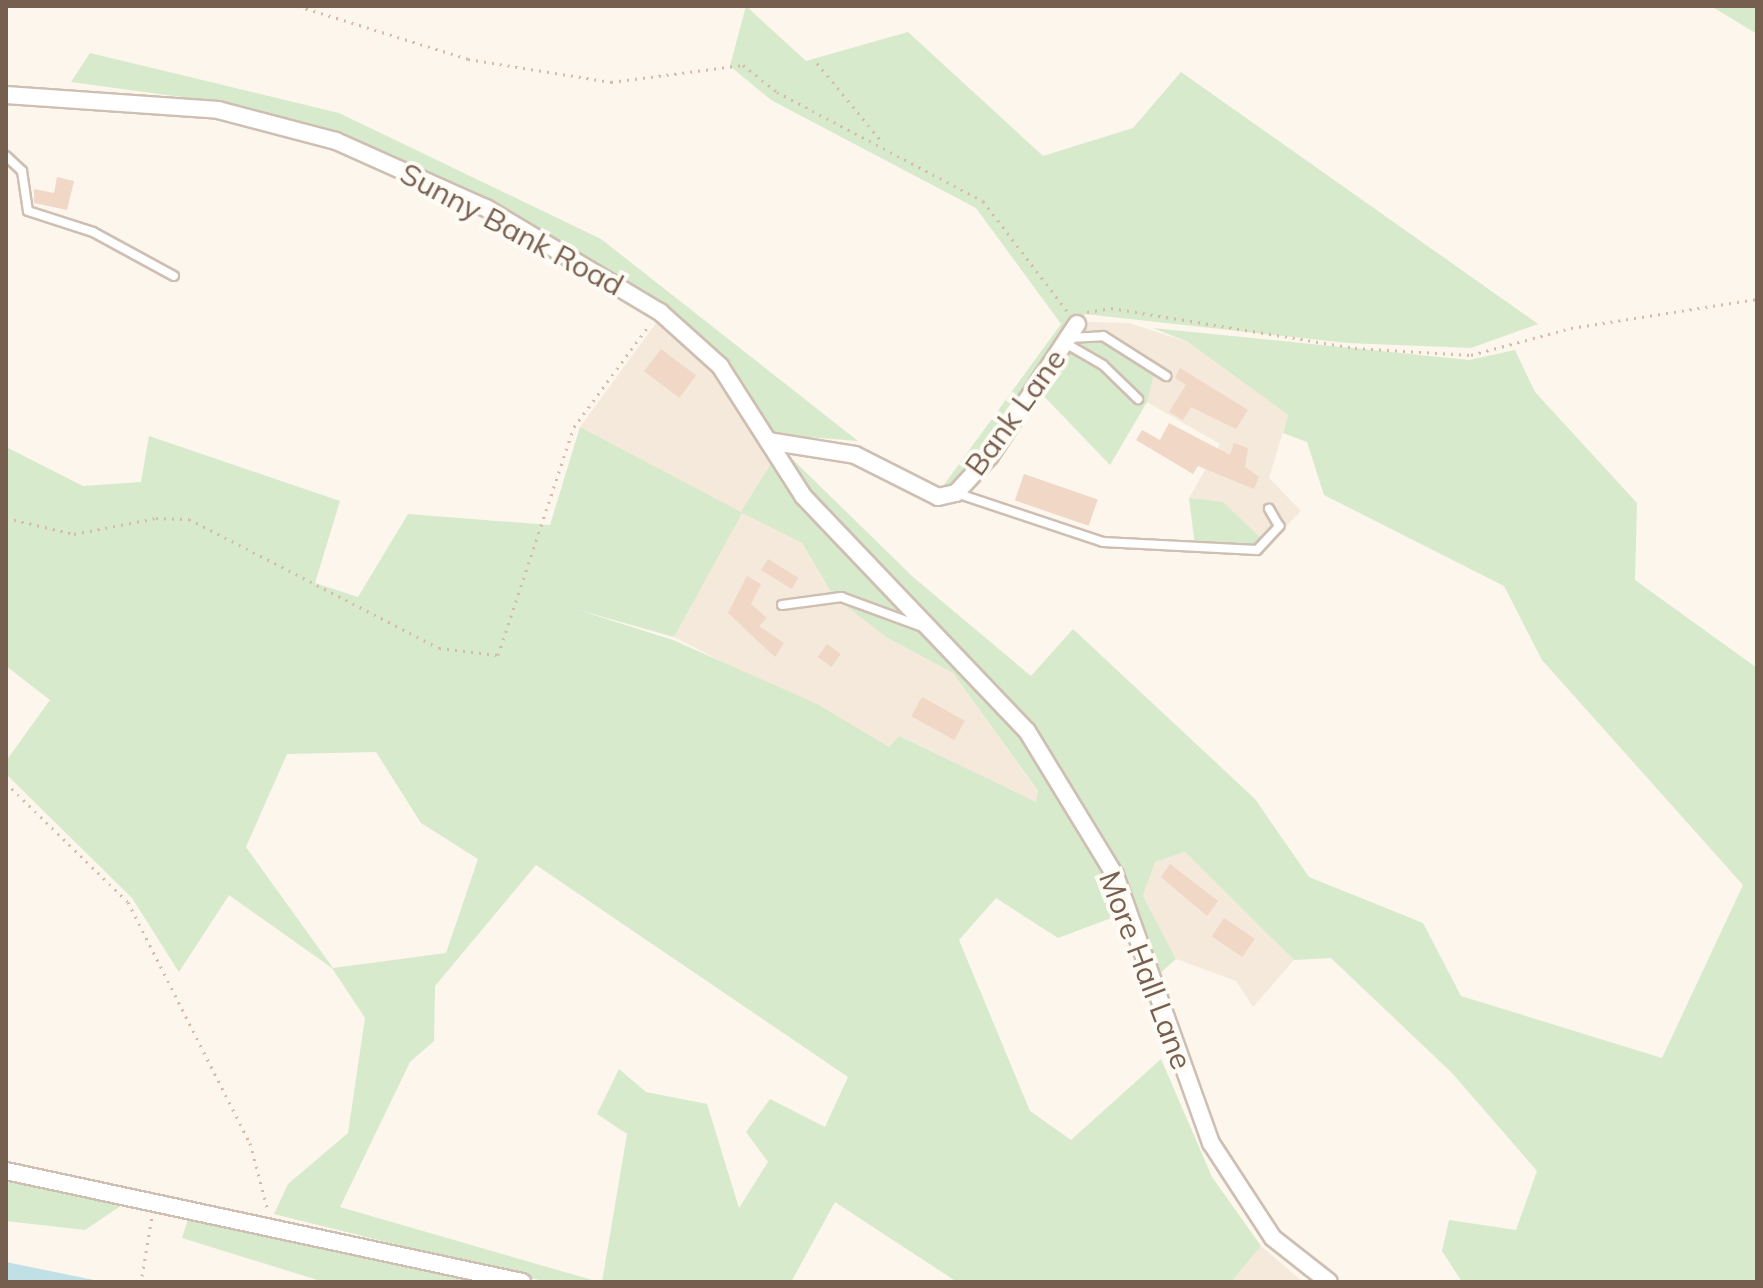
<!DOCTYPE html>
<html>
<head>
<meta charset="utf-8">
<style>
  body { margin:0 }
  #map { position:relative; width:1763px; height:1288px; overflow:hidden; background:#fcf6ed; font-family:Mulish,sans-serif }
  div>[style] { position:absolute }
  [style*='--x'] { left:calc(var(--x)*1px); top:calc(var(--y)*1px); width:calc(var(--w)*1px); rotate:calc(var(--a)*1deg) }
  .residential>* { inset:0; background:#f4e9db }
  .green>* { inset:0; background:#d7eacb }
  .water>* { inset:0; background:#c1e0e6 }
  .building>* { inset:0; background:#f0d7c6; transform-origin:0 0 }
  .path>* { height:3px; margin-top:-1.5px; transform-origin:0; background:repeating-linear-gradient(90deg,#d6bba8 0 2px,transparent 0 8px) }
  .roads { filter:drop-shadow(2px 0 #cebfb2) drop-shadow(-2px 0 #cebfb2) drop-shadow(0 2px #cebfb2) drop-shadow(0 -2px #cebfb2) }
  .service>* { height:8px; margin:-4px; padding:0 4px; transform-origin:4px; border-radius:4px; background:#fff }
  .minor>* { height:16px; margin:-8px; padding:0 8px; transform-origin:8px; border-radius:8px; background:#fff }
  span { translate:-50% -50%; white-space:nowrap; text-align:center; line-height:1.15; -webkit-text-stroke:8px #fefaf4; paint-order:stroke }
  .street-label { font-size:30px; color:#775f50 }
  .frame { position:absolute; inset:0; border:8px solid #775f50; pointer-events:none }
</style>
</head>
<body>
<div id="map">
  <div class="residential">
    <div style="clip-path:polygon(659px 319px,715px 372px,773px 460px,742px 513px,802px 543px,834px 597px,886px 637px,953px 673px,1038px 792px,1036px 803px,899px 736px,889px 747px,674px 637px,741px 513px,580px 427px)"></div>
    <div style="clip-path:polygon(1086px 322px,1129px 323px,1188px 342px,1288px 415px,1269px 478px,1301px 511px,1268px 545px,1223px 503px,1189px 498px,1220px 444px,1147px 402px,1154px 374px,1081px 326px)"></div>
    <div style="clip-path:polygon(1185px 852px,1294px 960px,1253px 1007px,1236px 981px,1176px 959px,1143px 896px,1155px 862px)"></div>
    <div style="clip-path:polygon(1261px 1246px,1303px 1282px,1231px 1282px)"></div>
  </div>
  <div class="green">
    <div style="clip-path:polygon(746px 6px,806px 61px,908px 32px,1043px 156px,1133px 128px,1181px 72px,1538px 324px,1471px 348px,1347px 343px,1085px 314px,988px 454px,956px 489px,938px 493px,1061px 324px,976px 208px,771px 100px,730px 66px)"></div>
    <div style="clip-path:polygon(1711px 6px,1757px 6px,1757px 34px)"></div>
    <div style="clip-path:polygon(90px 53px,339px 113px,601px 239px,858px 441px,771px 434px,723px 361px,490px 203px,342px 135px,218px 102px,71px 82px)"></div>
    <div style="clip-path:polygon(1081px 326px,1154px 374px,1147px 402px,1110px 465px,1038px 390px)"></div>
    <div style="clip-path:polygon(1153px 328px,1469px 360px,1515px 350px,1535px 392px,1637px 503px,1635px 580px,1757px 668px,1757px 1282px,1462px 1282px,1442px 1251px,1449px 1220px,1516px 1230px,1537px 1171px,1452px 1073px,1331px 958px,1294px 960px,1185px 852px,1155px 862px,1143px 896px,1176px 959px,1157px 976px,1031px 727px,807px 490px,782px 449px,913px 577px,1031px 676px,1073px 629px,1255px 799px,1309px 877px,1423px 923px,1461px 996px,1662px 1058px,1743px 885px,1542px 660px,1504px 586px,1324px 495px,1307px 442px,1283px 433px,1288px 415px,1188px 342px)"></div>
    <div style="clip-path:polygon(evenodd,580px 427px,741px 512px,773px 460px,1025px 734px,1110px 877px,1122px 914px,1058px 938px,996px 898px,959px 940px,1030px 1111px,1071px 1140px,1161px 1059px,1212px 1177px,1261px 1246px,1231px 1282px,957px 1282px,835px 1202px,791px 1282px,602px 1282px,627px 1134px,597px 1114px,619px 1069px,646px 1092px,707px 1104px,739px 1208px,768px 1162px,746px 1132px,770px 1099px,825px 1127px,848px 1077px,536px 865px,435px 986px,434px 1041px,410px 1062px,340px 1207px,599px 1282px,547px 1282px,274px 1214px,288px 1184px,348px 1133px,365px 1018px,332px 968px,229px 895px,179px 972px,132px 898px,6px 774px,6px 761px,50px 700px,6px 666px,6px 447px,83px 486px,141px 482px,149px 436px,340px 501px,315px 583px,358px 597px,408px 514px,550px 525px,580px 427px,742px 513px,802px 543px,834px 597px,886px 637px,953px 673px,1038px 791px,1036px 802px,899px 736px,889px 747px,817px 704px,673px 640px,575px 609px,674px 637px,742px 513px,580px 427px,376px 752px,421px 823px,478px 859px,446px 953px,333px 968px,246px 847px,287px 754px,376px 752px)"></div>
    <div style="clip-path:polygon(1189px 498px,1223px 502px,1268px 545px,1195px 546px)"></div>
    <div style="clip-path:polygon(6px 1176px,125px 1203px,85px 1230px,6px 1221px)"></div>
    <div style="clip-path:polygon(189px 1216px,473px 1282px,324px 1282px,182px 1238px)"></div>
  </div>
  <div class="water">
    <div style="clip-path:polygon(6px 1262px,89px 1279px,103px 1282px,6px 1282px)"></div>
  </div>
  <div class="building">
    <div style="clip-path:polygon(57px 177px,74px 181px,67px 210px,34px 203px,34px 189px,54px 193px)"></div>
    <div style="left:661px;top:349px;width:44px;height:28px;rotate:37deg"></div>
    <div style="clip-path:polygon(1180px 368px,1248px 410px,1236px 429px,1191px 407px,1183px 420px,1169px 412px,1186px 385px,1175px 378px)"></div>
    <div style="clip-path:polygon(1169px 423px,1230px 455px,1234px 443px,1248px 448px,1245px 467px,1259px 477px,1254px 489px,1198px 466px,1193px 474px,1136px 440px,1142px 430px,1160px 440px)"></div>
    <div style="left:1024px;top:474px;width:78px;height:28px;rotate:19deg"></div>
    <div style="left:768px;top:559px;width:36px;height:13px;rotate:32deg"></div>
    <div style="clip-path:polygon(747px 576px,761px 584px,751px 604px,767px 618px,759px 626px,784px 643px,775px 657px,728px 613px)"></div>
    <div style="left:827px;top:644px;width:17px;height:16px;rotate:36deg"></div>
    <div style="left:922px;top:697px;width:49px;height:22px;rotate:29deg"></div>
    <div style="clip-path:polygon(1170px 864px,1218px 901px,1207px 916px,1161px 877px)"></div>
    <div style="left:1224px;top:918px;width:37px;height:22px;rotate:34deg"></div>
  </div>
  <div class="path">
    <div style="--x:298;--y:6;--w:178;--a:17.3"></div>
    <div style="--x:468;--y:59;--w:145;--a:9.1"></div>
    <div style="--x:611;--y:82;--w:133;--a:-7.3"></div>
    <div style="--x:743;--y:65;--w:43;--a:38.5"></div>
    <div style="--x:777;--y:92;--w:233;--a:27.9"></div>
    <div style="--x:983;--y:201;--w:140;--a:52.6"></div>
    <div style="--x:817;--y:63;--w:104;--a:50.5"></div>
    <div style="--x:1087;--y:312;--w:24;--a:-9"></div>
    <div style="--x:1111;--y:308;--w:247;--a:9.3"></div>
    <div style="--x:1355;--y:348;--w:116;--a:3.5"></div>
    <div style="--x:1471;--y:355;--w:104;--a:-15.1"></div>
    <div style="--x:1571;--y:328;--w:188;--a:-8.9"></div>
    <div style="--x:6;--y:518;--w:70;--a:13.2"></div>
    <div style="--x:74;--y:534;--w:84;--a:-11"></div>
    <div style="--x:156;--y:518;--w:33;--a:2"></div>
    <div style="--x:189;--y:519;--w:281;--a:27.3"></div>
    <div style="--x:439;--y:648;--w:59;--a:6.8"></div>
    <div style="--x:498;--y:655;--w:240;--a:-71.6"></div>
    <div style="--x:574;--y:427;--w:128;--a:-53.6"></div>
    <div style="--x:6;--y:783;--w:170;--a:44.3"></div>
    <div style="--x:128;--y:902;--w:270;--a:63.2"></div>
    <div style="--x:250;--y:1143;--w:70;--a:75.2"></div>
    <div style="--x:142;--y:1276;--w:61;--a:-80.5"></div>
  </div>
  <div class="roads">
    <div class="service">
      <div style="--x:6;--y:156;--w:22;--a:43"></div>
      <div style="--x:22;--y:171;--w:40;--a:81.5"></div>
      <div style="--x:28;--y:211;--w:68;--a:17.9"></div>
      <div style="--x:93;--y:232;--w:92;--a:28.5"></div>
      <div style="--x:1069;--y:338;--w:34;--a:-3"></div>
      <div style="--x:1103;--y:336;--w:75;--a:32.4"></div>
      <div style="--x:1065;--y:343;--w:44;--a:30.1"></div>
      <div style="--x:1103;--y:365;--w:49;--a:44.2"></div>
      <div style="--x:956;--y:493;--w:155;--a:18.4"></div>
      <div style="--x:1103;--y:542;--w:154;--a:3"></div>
      <div style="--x:1257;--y:550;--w:33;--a:-47"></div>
      <div style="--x:1279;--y:526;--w:20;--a:-120"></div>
      <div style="--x:782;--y:605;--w:60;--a:-7.7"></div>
      <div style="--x:841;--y:597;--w:87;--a:20.1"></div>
    </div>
    <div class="minor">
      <div style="--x:6;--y:95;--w:213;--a:4"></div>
      <div style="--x:218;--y:110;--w:122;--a:14.7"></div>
      <div style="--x:336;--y:141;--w:164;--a:24.1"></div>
      <div style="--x:486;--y:208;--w:203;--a:30.9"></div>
      <div style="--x:660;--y:312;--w:81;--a:42"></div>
      <div style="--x:720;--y:366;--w:154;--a:57.4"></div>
      <div style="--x:803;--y:496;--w:325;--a:46.4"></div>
      <div style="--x:1027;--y:731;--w:169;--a:58.6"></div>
      <div style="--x:1115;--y:875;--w:285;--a:70.3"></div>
      <div style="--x:1211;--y:1143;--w:113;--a:56.9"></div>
      <div style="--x:1273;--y:1238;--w:71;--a:38.2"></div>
      <div style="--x:768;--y:441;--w:88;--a:9.1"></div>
      <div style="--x:855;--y:455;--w:93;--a:26.8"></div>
      <div style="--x:938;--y:497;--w:18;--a:-13"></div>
      <div style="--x:956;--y:493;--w:50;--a:-47.4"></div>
      <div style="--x:990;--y:456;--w:158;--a:-56.6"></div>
      <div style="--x:6;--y:1171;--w:528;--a:12.14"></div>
    </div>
  </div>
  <div class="street-label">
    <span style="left:512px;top:229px;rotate:28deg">Sunny Bank Road</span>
    <span style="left:1015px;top:412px;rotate:-54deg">Bank Lane</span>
    <span style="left:1146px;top:970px;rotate:69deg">More Hall Lane</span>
  </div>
  <div class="frame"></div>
</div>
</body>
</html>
